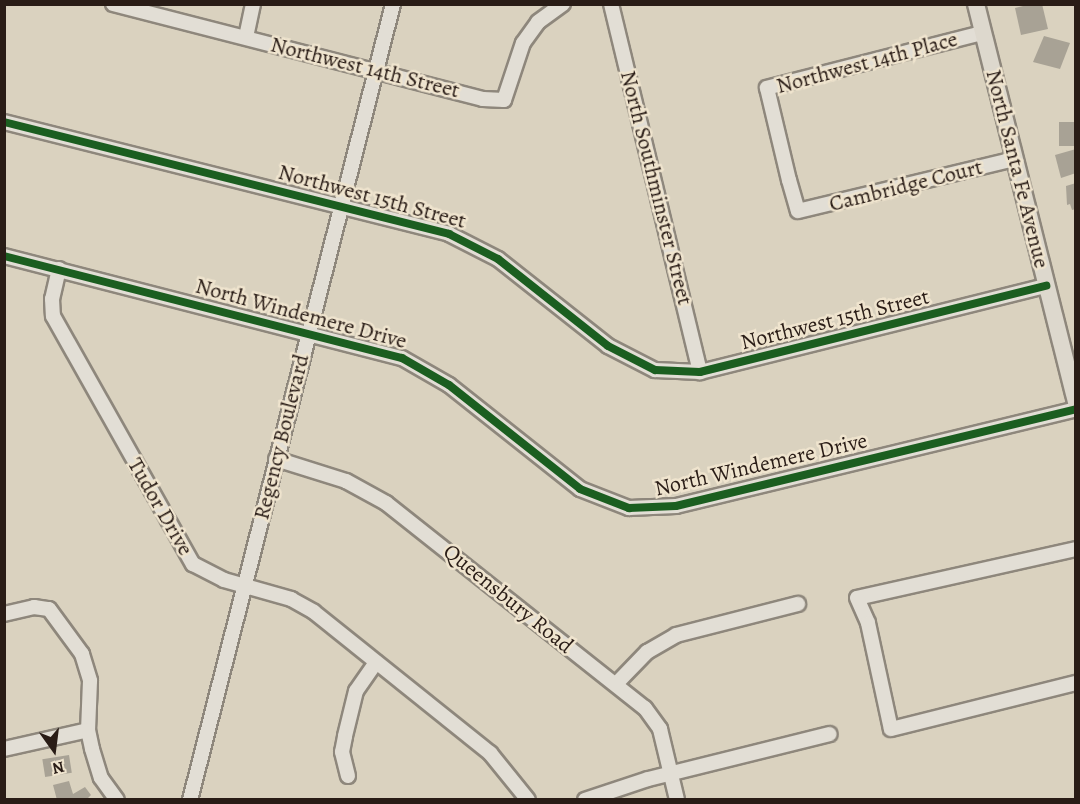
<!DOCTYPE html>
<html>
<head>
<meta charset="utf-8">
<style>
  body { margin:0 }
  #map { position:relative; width:1080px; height:804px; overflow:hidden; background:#dad2bf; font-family:Alegreya,serif }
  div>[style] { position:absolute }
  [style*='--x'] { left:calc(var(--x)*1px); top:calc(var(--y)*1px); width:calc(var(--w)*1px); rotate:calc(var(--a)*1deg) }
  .building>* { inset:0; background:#a8a295; transform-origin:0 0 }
  .roads { filter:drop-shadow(2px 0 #8e877c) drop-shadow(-2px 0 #8e877c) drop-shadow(0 2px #8e877c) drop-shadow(0 -2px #8e877c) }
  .minor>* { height:14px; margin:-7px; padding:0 7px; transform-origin:7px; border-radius:7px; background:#e2ded5 }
  .major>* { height:16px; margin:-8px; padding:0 8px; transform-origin:8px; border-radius:8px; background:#ddd8cd }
  .cycleway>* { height:8px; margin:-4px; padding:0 4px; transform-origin:4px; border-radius:4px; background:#1b5e20 }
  span { translate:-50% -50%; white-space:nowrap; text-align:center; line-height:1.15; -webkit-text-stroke:5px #efe4ce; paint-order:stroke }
  .street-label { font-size:22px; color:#291c16 }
  .frame { position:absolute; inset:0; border:6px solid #291c16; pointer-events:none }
  .north { position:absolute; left:24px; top:720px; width:60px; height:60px; -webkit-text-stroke:4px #efe4ce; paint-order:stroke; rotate:166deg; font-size:16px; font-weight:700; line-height:24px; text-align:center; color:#291c16 }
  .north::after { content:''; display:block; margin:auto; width:21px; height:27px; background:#291c16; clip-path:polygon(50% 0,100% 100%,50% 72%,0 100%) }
</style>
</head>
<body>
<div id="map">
  <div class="building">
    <div style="clip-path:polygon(1031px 4px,1042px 4px,1048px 29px,1021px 35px,1015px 8px)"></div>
    <div style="clip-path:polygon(1044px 36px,1070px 43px,1060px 69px,1033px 62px)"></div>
    <div style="left:1059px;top:122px;width:17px;height:24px"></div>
    <div style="clip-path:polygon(1076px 149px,1076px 173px,1061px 178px,1055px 155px)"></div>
    <div style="clip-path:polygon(1076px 183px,1076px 209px,1072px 210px,1070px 204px,1067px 205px,1066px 186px)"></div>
    <div style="left:69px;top:755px;width:18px;height:27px;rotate:81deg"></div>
    <div style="clip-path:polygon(69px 781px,73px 794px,85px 787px,91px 795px,86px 800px,57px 800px,53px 785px)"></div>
  </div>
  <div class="roads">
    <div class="minor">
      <div style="--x:113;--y:4;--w:382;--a:14.4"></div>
      <div style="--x:483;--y:99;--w:21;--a:3"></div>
      <div style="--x:504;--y:100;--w:60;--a:-71.6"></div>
      <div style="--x:523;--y:43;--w:26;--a:-54"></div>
      <div style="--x:538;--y:22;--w:31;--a:-36"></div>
      <div style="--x:611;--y:4;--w:379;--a:76.4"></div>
      <div style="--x:982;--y:33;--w:222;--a:165.7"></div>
      <div style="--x:767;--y:88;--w:95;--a:76.6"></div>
      <div style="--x:789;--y:180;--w:32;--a:74"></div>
      <div style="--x:798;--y:211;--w:222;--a:-13.5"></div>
      <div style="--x:246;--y:37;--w:34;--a:-78"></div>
      <div style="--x:4;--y:122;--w:459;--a:14.1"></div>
      <div style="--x:449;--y:234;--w:55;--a:27"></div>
      <div style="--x:498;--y:259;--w:140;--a:38.3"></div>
      <div style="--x:608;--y:346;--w:53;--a:27.1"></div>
      <div style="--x:655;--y:370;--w:45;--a:2.5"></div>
      <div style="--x:700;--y:372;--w:357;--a:-14"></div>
      <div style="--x:4;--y:256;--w:411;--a:14.4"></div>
      <div style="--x:402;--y:358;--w:54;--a:29.9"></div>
      <div style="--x:449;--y:385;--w:167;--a:38.4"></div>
      <div style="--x:580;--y:489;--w:53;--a:21.2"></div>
      <div style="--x:629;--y:508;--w:47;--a:-2.4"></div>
      <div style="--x:676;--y:506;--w:412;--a:-13.6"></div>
      <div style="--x:59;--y:269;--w:31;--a:103"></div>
      <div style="--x:52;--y:299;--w:17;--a:87"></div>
      <div style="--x:53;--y:316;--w:285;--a:60.6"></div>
      <div style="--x:193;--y:564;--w:35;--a:27"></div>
      <div style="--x:224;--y:580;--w:70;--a:15.8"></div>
      <div style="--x:291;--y:599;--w:26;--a:29"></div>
      <div style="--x:314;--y:612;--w:226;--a:38.7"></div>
      <div style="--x:490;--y:753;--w:60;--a:51"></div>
      <div style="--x:276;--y:459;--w:73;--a:17.4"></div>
      <div style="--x:346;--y:481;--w:46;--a:28.8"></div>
      <div style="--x:386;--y:503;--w:330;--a:38.4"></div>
      <div style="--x:645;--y:708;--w:26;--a:54"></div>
      <div style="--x:660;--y:729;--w:73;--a:76.5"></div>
      <div style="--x:1076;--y:549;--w:224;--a:167.4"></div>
      <div style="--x:857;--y:598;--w:27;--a:66"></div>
      <div style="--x:868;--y:623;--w:108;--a:77.8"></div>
      <div style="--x:891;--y:729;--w:191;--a:-14"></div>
      <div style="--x:4;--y:614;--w:31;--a:-13"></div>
      <div style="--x:34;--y:607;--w:15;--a:8"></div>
      <div style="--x:49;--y:609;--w:56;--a:53.7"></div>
      <div style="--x:82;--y:654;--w:28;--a:73"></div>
      <div style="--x:90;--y:681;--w:49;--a:92.3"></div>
      <div style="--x:88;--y:730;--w:19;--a:78"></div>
      <div style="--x:92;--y:749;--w:30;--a:73"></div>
      <div style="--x:101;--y:778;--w:27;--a:54"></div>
      <div style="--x:616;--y:684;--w:45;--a:-45.9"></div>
      <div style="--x:647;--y:652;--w:34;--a:-30"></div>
      <div style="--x:676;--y:635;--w:126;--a:-14.3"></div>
      <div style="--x:4;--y:749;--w:86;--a:-12.7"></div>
      <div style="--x:348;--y:776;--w:25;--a:-104"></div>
      <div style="--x:342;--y:752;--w:16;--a:-79"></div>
      <div style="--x:345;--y:736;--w:46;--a:-76.3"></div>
      <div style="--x:356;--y:691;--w:35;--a:-55"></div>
      <div style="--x:190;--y:800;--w:821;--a:-75.69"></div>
      <div style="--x:585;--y:800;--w:66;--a:-18.4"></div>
      <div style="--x:648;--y:779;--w:187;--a:-13.9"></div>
    </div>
    <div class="major">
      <div style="--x:976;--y:4;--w:411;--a:75.9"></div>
    </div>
  </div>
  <div class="cycleway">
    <div style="--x:4;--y:122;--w:459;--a:14.1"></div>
    <div style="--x:449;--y:234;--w:55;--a:27"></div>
    <div style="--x:498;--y:259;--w:140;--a:38.3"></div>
    <div style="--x:608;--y:346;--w:53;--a:27.1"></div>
    <div style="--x:655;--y:370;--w:45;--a:2.5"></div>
    <div style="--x:700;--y:372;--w:357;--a:-14"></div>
    <div style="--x:4;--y:256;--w:411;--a:14.4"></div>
    <div style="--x:402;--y:358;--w:54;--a:29.9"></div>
    <div style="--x:449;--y:385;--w:167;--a:38.4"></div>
    <div style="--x:580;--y:489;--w:53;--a:21.2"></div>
    <div style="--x:629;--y:508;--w:47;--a:-2.4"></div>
    <div style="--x:676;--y:506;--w:412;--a:-13.6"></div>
  </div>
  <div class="street-label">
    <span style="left:867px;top:63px;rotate:-15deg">Northwest 14th Place</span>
    <span style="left:365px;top:68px;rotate:14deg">Northwest 14th Street</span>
    <span style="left:1017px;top:169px;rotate:76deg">North Santa Fe Avenue</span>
    <span style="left:906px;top:186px;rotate:-14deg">Cambridge Court</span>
    <span style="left:656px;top:188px;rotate:76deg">North Southminster Street</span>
    <span style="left:372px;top:197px;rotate:15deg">Northwest 15th Street</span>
    <span style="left:301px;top:314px;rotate:15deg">North Windemere Drive</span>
    <span style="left:835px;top:320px;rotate:-14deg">Northwest 15th Street</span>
    <span style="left:282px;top:437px;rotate:-76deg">Regency Boulevard</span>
    <span style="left:761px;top:465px;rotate:-13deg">North Windemere Drive</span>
    <span style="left:160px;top:507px;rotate:60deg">Tudor Drive</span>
    <span style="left:508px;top:599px;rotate:39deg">Queensbury Road</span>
  </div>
  <div class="frame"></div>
  <div class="north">N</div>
</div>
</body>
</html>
